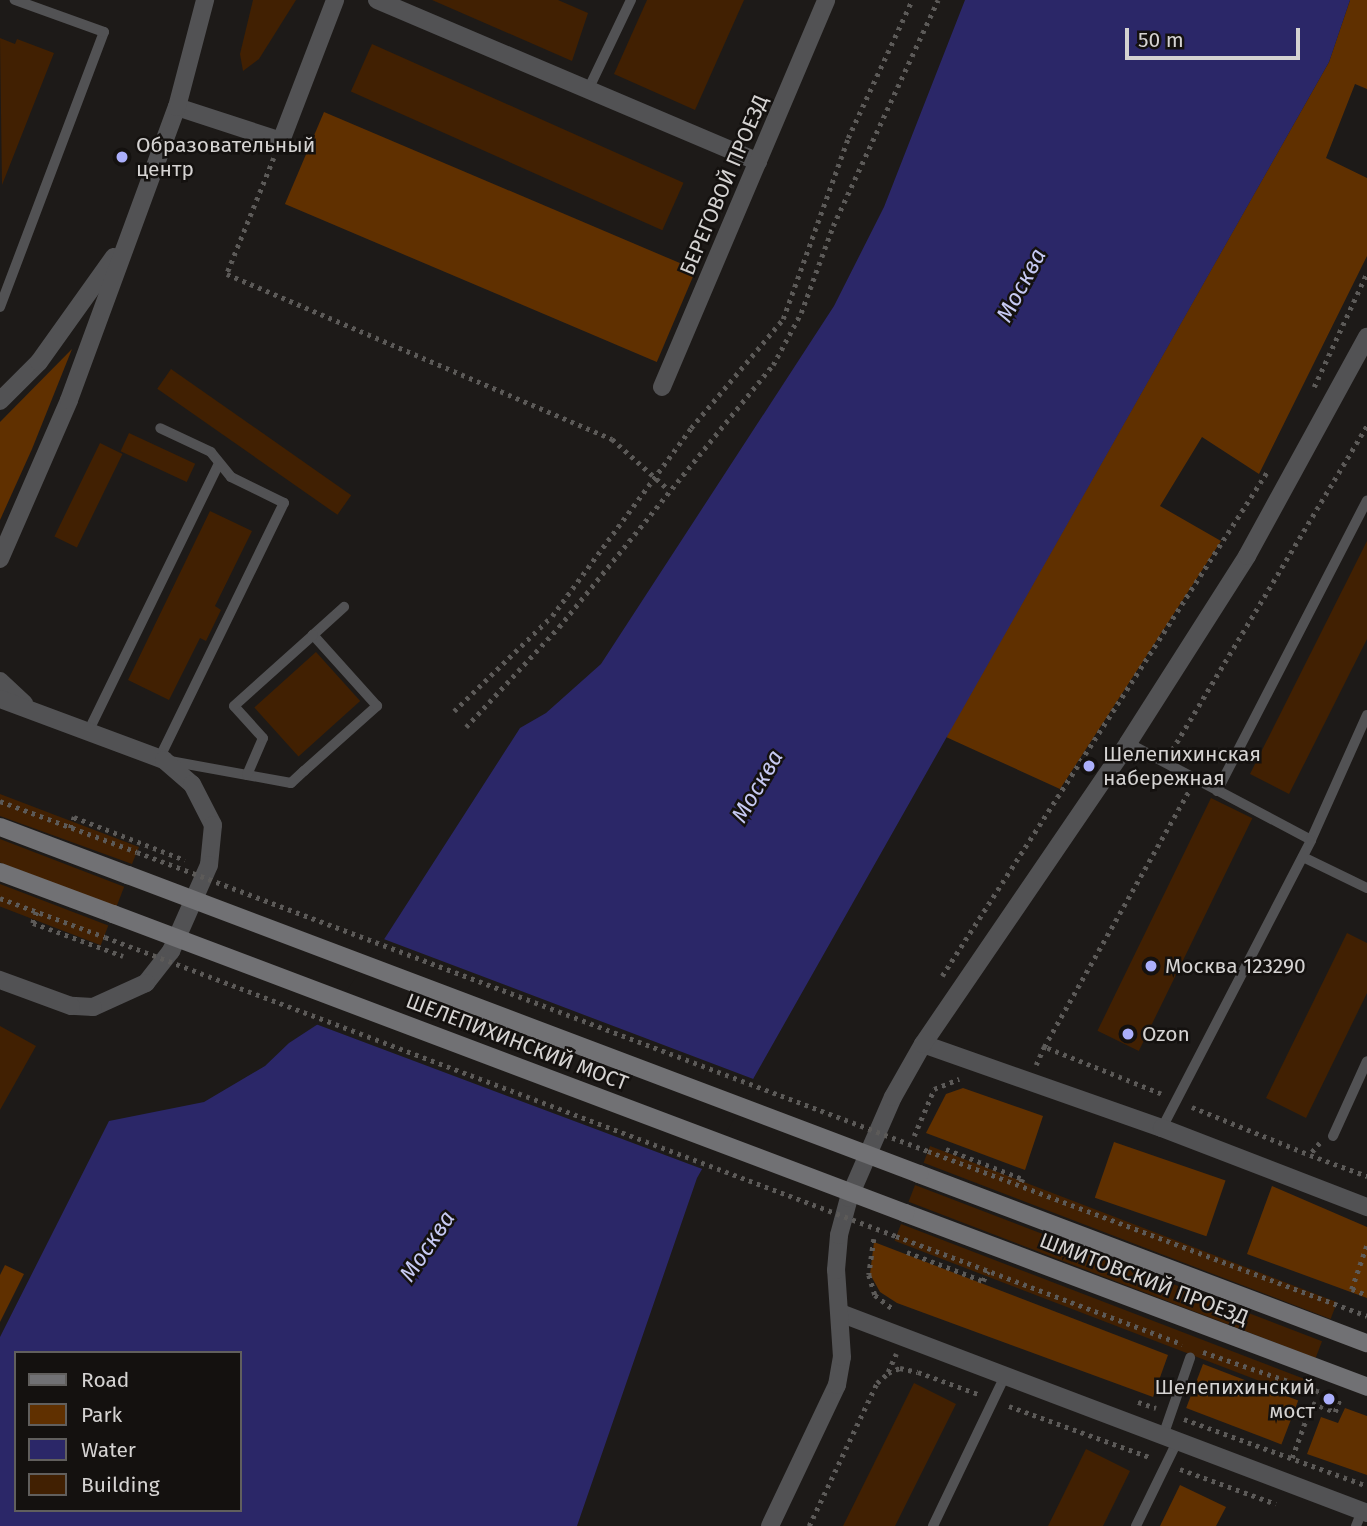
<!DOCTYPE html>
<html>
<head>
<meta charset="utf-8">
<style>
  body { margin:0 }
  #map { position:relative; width:1367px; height:1526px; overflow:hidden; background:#1d1a18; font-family:"Fira Sans",sans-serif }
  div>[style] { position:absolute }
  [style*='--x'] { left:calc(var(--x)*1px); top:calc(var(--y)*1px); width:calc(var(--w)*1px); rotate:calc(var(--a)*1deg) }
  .green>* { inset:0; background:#603000; transform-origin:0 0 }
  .water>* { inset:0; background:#2b2768 }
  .pier>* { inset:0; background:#1d1a18 }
  .building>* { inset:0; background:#412002; transform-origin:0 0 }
  .path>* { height:4.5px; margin-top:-2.25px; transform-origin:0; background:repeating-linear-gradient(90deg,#5c5a58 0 3.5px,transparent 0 8.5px) }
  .service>* { height:10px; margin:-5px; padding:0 5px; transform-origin:5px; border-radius:5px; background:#525254 }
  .minor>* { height:18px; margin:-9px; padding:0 9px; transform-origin:9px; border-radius:9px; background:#525254 }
  .tertiary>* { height:18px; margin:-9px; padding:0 9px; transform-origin:9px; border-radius:9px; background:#525254 }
  .secondary>* { height:18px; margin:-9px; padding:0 9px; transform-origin:9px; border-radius:9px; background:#717174 }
  .path-bridge>* { height:4.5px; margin-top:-2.25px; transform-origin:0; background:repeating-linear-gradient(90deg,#5c5a58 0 3.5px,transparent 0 8.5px) }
  .secondary-bridge>* { height:18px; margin:-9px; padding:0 9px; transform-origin:9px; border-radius:9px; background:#717174 }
  .dots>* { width:19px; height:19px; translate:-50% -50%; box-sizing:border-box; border:4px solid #14110f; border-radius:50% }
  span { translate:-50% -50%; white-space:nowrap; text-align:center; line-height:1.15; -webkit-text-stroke:5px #14110f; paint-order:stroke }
  .poi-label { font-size:21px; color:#d5d3d2 }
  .left { translate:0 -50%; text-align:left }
  .right { translate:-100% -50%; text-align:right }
  .street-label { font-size:21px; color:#d5d3d2 }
  .water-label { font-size:23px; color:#c6c9f2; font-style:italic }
  .legend { position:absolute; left:14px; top:1351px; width:228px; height:161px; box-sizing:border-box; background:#14110f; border:2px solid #615f5d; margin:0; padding:9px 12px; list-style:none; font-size:21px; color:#d5d3d2 }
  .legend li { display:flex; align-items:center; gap:14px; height:35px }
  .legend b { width:35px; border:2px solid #615f5d }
  .scale { position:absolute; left:1125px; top:28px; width:175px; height:32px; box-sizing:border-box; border:4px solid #d5d3d2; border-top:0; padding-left:9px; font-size:21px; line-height:24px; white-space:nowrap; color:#d5d3d2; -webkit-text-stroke:5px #14110f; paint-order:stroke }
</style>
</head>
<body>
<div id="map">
  <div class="green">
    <div style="clip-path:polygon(1350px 0,1367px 0,1367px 89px,1355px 84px,1326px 158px,1367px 178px,1367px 256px,1259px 474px,1202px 437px,1160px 506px,1221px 541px,1060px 789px,946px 737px,1329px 62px)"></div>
    <div style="left:324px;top:112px;width:404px;height:100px;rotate:23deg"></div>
    <div style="clip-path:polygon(72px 349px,32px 449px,0 520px,0 422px)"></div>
    <div style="clip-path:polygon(963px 1088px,1043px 1116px,1025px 1170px,926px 1133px,946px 1094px)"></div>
    <div style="left:1114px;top:1142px;width:118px;height:59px;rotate:19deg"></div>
    <div style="clip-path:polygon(1272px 1186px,1367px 1227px,1367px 1298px,1247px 1254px)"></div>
    <div style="clip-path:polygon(874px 1242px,1168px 1355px,1153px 1397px,897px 1303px,880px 1292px,870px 1274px)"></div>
    <div style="clip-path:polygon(5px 1265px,24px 1274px,0 1322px,0 1275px)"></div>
    <div style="left:1203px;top:1364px;width:102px;height:47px;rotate:21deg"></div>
    <div style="clip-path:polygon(1345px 1408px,1367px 1416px,1367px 1475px,1307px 1454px,1321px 1417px,1338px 1423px)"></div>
    <div style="clip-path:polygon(1180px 1485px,1226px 1507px,1216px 1526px,1160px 1526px)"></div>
  </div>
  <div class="water">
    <div style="clip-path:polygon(evenodd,965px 0,1350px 0,1329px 62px,697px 1178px,577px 1526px,0 1526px,0 1337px,109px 1121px,204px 1102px,265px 1066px,289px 1043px,338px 1011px,520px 728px,546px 713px,601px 664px,834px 306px,884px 207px,965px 0,16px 1353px,240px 1353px,240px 1510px,16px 1510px,16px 1353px)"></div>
  </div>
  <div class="pier">
    <div style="clip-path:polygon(381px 938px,756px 1080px,705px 1170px,313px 1023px,335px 1009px)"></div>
  </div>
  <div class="building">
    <div style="clip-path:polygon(253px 0,296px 0,259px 59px,243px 71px,240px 54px)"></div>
    <div style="clip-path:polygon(432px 0,558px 0,588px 13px,572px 61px)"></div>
    <div style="clip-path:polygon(647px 0,744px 0,695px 110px,614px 74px)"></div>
    <div style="clip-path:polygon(0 38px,15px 44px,17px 39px,54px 53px,2px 185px)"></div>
    <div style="left:372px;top:44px;width:341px;height:52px;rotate:24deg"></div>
    <div style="left:171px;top:369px;width:220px;height:24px;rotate:35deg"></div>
    <div style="left:129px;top:433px;width:73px;height:20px;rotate:25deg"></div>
    <div style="left:100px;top:443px;width:25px;height:104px;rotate:26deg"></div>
    <div style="clip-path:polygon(210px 511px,252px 531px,215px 606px,221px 610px,206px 641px,200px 638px,169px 700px,128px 680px)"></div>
    <div style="clip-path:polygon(1367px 541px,1367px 639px,1289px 794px,1250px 774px)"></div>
    <div style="left:316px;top:652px;width:66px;height:83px;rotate:48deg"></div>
    <div style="clip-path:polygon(0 794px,139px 847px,132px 864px,0 816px)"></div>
    <div style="left:1211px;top:798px;width:46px;height:259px;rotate:26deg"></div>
    <div style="left:0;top:839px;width:133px;height:22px;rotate:21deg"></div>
    <div style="left:0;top:884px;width:116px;height:21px;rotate:21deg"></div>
    <div style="clip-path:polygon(1347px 933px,1367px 943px,1367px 993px,1306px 1118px,1266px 1098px)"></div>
    <div style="clip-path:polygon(0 1026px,36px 1046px,0 1110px)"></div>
    <div style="left:930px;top:1146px;width:436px;height:18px;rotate:21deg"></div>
    <div style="left:915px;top:1185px;width:436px;height:18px;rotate:21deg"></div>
    <div style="left:901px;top:1224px;width:435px;height:18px;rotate:21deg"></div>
    <div style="clip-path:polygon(914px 1383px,956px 1404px,895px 1526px,843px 1526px)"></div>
    <div style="clip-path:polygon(1086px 1449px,1130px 1471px,1103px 1526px,1048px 1526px)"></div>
  </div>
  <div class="path">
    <div style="--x:274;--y:158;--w:125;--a:112.1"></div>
    <div style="--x:227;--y:274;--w:419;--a:23.2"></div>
    <div style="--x:612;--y:439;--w:76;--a:41.8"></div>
    <div style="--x:1314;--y:387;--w:126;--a:-65.1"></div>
    <div style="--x:454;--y:711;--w:136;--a:-44.1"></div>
    <div style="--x:552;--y:616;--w:234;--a:-53.5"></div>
    <div style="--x:691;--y:428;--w:143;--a:-49.8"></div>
    <div style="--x:783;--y:319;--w:192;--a:-70.2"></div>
    <div style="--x:848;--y:138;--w:152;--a:-65.1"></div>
    <div style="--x:466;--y:727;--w:137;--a:-47.1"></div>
    <div style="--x:559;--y:627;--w:338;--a:-50.8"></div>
    <div style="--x:773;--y:365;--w:59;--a:-61.7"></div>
    <div style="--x:801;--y:313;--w:93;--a:-69.8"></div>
    <div style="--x:833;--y:226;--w:249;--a:-65.1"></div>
    <div style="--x:1172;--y:750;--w:379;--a:-59"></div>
    <div style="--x:0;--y:801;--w:146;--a:20.4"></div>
    <div style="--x:70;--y:828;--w:12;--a:-70"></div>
    <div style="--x:74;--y:817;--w:119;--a:21.2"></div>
    <div style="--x:0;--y:898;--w:112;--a:20.4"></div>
    <div style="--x:37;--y:912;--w:12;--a:110"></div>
    <div style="--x:33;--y:923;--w:96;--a:20.1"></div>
    <div style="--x:942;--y:976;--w:603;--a:-57.18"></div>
    <div style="--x:1036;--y:1065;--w:20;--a:-66"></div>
    <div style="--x:1161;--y:1094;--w:126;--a:-158.1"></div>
    <div style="--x:1044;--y:1047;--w:293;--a:-60.5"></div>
    <div style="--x:1192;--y:1107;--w:127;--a:22.1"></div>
    <div style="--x:914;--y:1136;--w:51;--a:-66.9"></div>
    <div style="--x:934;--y:1089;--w:27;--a:-22"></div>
    <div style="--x:1320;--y:1143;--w:16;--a:130"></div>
    <div style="--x:1310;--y:1155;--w:61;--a:20.2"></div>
    <div style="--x:946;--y:1149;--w:83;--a:21.3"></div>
    <div style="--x:1023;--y:1179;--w:8;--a:113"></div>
    <div style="--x:928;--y:1151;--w:469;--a:20.6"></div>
    <div style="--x:896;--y:1236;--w:306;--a:20.7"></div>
    <div style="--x:874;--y:1239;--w:36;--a:98"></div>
    <div style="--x:869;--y:1275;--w:21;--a:73"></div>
    <div style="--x:875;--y:1295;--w:24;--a:38"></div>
    <div style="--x:1367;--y:1246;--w:46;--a:109.2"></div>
    <div style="--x:1352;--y:1289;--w:16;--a:22"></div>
    <div style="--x:907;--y:1252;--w:81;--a:20.9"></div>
    <div style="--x:983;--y:1281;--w:11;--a:-63"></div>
    <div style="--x:1203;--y:1352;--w:142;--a:18.9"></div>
    <div style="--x:888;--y:1372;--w:20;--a:-66"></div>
    <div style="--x:1138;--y:1402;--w:19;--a:18"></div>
    <div style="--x:1009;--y:1406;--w:152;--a:20"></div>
    <div style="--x:1184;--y:1419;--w:195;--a:20.1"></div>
    <div style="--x:1292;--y:1458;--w:59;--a:-70"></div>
    <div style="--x:1312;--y:1403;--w:25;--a:21"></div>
    <div style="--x:1335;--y:1412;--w:15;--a:-70"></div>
    <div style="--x:1180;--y:1469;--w:102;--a:20"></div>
    <div style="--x:809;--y:1526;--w:158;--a:-64.6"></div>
    <div style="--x:877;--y:1383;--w:15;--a:-42"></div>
    <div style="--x:888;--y:1373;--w:13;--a:-23"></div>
    <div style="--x:900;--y:1368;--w:18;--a:13"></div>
    <div style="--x:918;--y:1372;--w:64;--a:20.1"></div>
  </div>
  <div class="service">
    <div style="--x:588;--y:90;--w:100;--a:-64.5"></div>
    <div style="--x:0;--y:307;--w:294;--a:-69.3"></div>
    <div style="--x:104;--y:32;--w:95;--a:-160.2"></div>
    <div style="--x:88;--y:732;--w:299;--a:-64"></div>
    <div style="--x:1128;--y:743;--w:207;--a:27.9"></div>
    <div style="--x:1311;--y:840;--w:137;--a:-65.9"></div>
    <div style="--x:159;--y:759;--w:285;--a:-64"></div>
    <div style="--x:284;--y:503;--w:59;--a:-153.9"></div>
    <div style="--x:231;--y:477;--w:32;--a:-129"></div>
    <div style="--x:211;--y:452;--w:56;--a:-154.8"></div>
    <div style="--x:170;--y:761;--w:123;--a:10.3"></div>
    <div style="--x:291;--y:783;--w:18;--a:-43"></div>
    <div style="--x:304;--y:771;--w:98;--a:-41.7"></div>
    <div style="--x:377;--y:706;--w:96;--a:-132"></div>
    <div style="--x:313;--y:635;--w:42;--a:-42.1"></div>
    <div style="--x:247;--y:775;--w:40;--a:-66.6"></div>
    <div style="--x:263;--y:738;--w:43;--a:-132.2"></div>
    <div style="--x:234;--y:706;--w:106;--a:-41.9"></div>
    <div style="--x:1217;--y:791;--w:327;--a:-62.7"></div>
    <div style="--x:1303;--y:857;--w:71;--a:25.8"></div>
    <div style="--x:1162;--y:1128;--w:324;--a:-62.6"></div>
    <div style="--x:1333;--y:1136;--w:82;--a:-65.6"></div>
    <div style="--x:1163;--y:1436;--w:83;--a:-70.9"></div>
    <div style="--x:933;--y:1526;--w:166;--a:-64.4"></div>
    <div style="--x:1136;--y:1526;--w:93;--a:-64"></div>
    <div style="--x:1356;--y:1526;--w:16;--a:-68"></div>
  </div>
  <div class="minor">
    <div style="--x:377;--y:0;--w:414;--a:23"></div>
    <div style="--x:177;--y:107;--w:109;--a:18.1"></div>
    <div style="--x:281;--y:141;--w:151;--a:-69"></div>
    <div style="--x:662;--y:387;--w:420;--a:-67"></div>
  </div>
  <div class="tertiary">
    <div style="--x:0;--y:401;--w:55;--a:-45"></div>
    <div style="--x:39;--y:362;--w:129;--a:-54.5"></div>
    <div style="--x:0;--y:559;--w:173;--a:-66.5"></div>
    <div style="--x:69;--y:400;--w:312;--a:-69.8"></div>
    <div style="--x:177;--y:107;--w:111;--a:-75.3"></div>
    <div style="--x:0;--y:681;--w:33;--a:43"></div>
    <div style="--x:0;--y:699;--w:175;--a:20.4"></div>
    <div style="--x:164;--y:760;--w:37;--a:41"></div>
    <div style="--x:192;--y:784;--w:46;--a:62.9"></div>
    <div style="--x:213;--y:825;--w:40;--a:95.7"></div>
    <div style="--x:209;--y:865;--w:94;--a:113.8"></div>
    <div style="--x:171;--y:951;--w:41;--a:128"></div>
    <div style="--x:146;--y:983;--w:58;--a:155.6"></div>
    <div style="--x:93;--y:1007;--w:22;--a:-177"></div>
    <div style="--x:71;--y:1006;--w:76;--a:-159.9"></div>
    <div style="--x:923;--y:1044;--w:253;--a:19.4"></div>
    <div style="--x:1162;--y:1128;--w:220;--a:21.1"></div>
    <div style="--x:840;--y:1313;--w:564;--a:20.78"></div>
    <div style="--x:770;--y:1526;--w:156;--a:-64.6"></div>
    <div style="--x:837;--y:1385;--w:28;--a:-80"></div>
    <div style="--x:842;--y:1357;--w:87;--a:-93.9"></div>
    <div style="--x:836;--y:1270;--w:35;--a:-85"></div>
    <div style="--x:839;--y:1235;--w:38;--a:-75"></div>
    <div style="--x:849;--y:1198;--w:110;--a:-66.5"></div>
    <div style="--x:893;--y:1097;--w:61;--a:-60.5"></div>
    <div style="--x:923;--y:1044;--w:364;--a:-55.7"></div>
    <div style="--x:1128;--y:743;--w:222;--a:-57.5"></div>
    <div style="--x:1247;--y:556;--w:250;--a:-61.3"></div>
  </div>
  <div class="secondary">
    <div style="--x:0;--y:827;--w:137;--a:20.6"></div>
    <div style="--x:0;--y:872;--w:121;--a:20.4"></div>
    <div style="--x:919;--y:1174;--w:479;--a:20.7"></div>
    <div style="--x:905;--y:1213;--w:494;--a:20.6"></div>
  </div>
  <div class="path-bridge">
    <div style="--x:137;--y:852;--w:846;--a:20.71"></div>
    <div style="--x:105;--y:937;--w:846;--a:20.71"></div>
  </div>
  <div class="secondary-bridge">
    <div style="--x:128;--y:875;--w:846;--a:20.71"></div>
    <div style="--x:113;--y:914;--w:847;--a:20.68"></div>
  </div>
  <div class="dots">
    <div style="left:122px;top:157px;background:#abaffb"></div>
    <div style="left:1089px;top:766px;background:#abaffb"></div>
    <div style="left:1151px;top:966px;background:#abaffb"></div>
    <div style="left:1128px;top:1034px;background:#abaffb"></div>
    <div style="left:1329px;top:1399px;background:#abaffb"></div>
  </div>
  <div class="poi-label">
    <span class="left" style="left:136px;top:157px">Образовательный<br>центр</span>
    <span class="left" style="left:1103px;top:766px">Шелепихинская<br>набережная</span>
    <span class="left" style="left:1165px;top:966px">Москва 123290</span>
    <span class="left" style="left:1142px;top:1034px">Ozon</span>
    <span class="right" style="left:1315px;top:1399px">Шелепихинский<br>мост</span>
  </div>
  <div class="street-label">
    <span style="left:724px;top:185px;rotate:-67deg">БЕРЕГОВОЙ ПРОЕЗД</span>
    <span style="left:517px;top:1042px;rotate:21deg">ШЕЛЕПИХИНСКИЙ МОСТ</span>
    <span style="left:1144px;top:1279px;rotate:21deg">ШМИТОВСКИЙ ПРОЕЗД</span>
  </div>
  <div class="water-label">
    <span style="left:1021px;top:285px;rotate:-62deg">Москва</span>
    <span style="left:757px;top:786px;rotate:-60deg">Москва</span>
    <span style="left:427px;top:1246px;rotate:-56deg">Москва</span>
  </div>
  <ul class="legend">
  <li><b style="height:9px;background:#717174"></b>Road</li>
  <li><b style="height:19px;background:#603000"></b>Park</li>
  <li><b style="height:19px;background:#2b2768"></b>Water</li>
  <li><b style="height:19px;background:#412002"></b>Building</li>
  </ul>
  <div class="scale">50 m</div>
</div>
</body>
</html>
